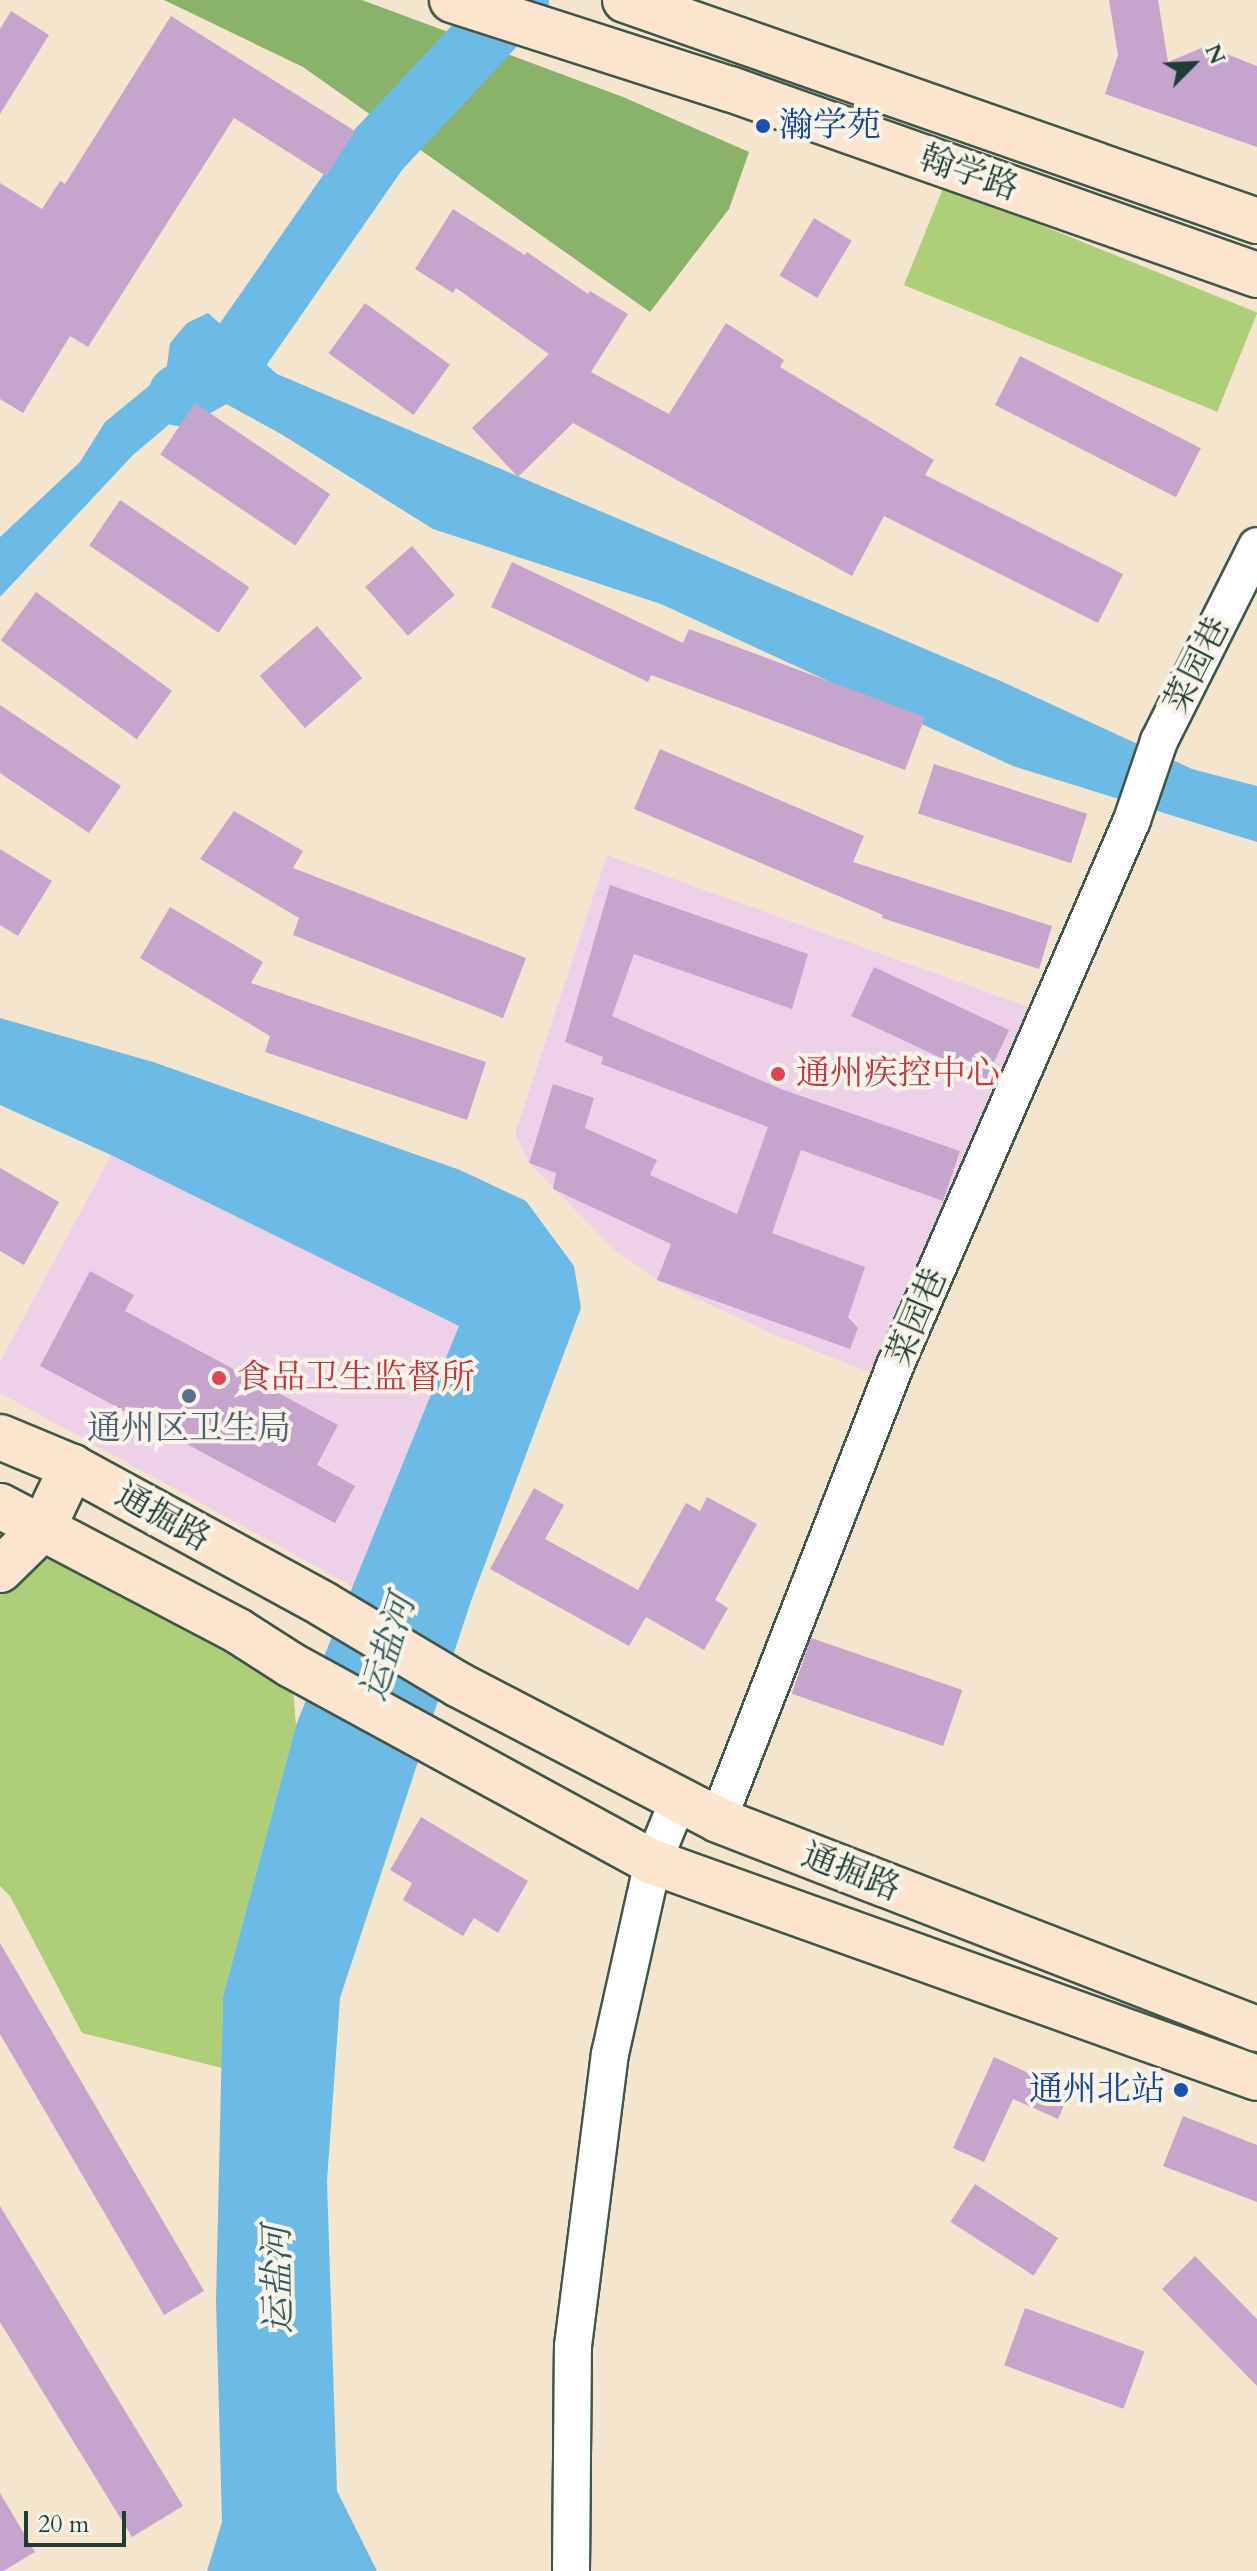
<!DOCTYPE html>
<html>
<head>
<meta charset="utf-8">
<style>
  body { margin:0 }
  #map { position:relative; width:1257px; height:2571px; overflow:hidden; background:#f4e5ce; font-family:Cardo,"Noto Serif SC",serif }
  div>[style] { position:absolute }
  [style*='--x'] { left:calc(var(--x)*1px); top:calc(var(--y)*1px); width:calc(var(--w)*1px); rotate:calc(var(--a)*1deg) }
  .built>* { inset:0; background:#edd1e9 }
  .green>* { inset:0; background:#aecf78; transform-origin:0 0 }
  .forest>* { inset:0; background:#8ab268 }
  .water>* { inset:0; background:#6cbbe7 }
  .river>* { height:62px; margin:-31px; padding:0 31px; transform-origin:31px; border-radius:31px; background:#6cbbe7 }
  .building>* { inset:0; background:#c6a5cd; transform-origin:0 0 }
  .roads { filter:drop-shadow(2px 0 #3f564b) drop-shadow(-2px 0 #3f564b) drop-shadow(0 2px #3f564b) drop-shadow(0 -2px #3f564b) }
  .street>* { height:36px; margin:-18px; padding:0 18px; transform-origin:18px; border-radius:18px; background:#fff }
  .secondary>* { height:44px; margin:-22px; padding:0 22px; transform-origin:22px; border-radius:22px; background:#fbe5cf }
  .dots>* { width:22px; height:22px; translate:-50% -50%; box-sizing:border-box; border:4px solid #f7f3e8; border-radius:50% }
  span { translate:-50% -50%; white-space:nowrap; text-align:center; line-height:1.15; -webkit-text-stroke:8px #f7f3e8; paint-order:stroke }
  .transit-label { font-size:34px; color:#164399 }
  .left { translate:0 -50%; text-align:left }
  .right { translate:-100% -50%; text-align:right }
  .street-label { font-size:34px; color:#1f3d34 }
  .health-label { font-size:34px; color:#be3a42 }
  .service-label { font-size:34px; color:#4e5e75 }
  .water-label { font-size:36px; color:#325c61; font-style:italic }
  .north { position:absolute; left:1153px; top:24px; width:80px; height:80px; -webkit-text-stroke:6px #f7f3e8; paint-order:stroke; rotate:66deg; font-size:22px; font-weight:700; line-height:32px; text-align:center; color:#1f3d34 }
  .north::after { content:''; display:block; margin:auto; width:28px; height:36px; background:#1f3d34; clip-path:polygon(50% 0,100% 100%,50% 72%,0 100%) }
  .scale { position:absolute; left:24px; top:2511px; width:102px; height:36px; box-sizing:border-box; border:4px solid #1f3d34; border-top:0; padding-left:10px; font-size:24px; line-height:28px; white-space:nowrap; color:#1f3d34; -webkit-text-stroke:6px #f7f3e8; paint-order:stroke }
</style>
</head>
<body>
<div id="map">
  <div class="built">
    <div style="clip-path:polygon(607px 855px,1048px 1014px,890px 1380px,775px 1335px,657px 1280px,615px 1250px,529px 1163px,515px 1134px)"></div>
    <div style="clip-path:polygon(111px 1155px,459px 1326px,354px 1587px,0 1393px,0 1362px)"></div>
  </div>
  <div class="green">
    <div style="left:944px;top:186px;width:338px;height:107px;rotate:22deg"></div>
    <div style="clip-path:polygon(43px 1528px,291px 1665px,296px 1725px,223px 1996px,222px 2068px,82px 2033px,10px 1896px,0 1886px,0 1570px)"></div>
  </div>
  <div class="forest">
    <div style="clip-path:polygon(164px 0,362px 0,623px 97px,749px 152px,729px 209px,650px 312px,303px 67px)"></div>
  </div>
  <div class="water">
    <div style="clip-path:polygon(208px 313px,277px 374px,1003px 682px,1192px 769px,1257px 786px,1257px 842px,1013px 766px,661px 604px,433px 529px,281px 434px,206px 393px,133px 455px,0 597px,0 537px,80px 462px,105px 422px,166px 372px,170px 343px,187px 323px)"></div>
    <div style="clip-path:polygon(0 1018px,153px 1062px,460px 1170px,526px 1201px,574px 1266px,581px 1308px,471px 1601px,340px 1998px,327px 2181px,337px 2491px,377px 2571px,207px 2571px,222px 2522px,216px 2301px,223px 1996px,296px 1725px,459px 1326px,111px 1155px,0 1105px)"></div>
  </div>
  <div class="river">
    <div style="--x:179;--y:395;--w:54;--a:-29"></div>
    <div style="--x:226;--y:369;--w:268;--a:-55.2"></div>
    <div style="--x:379;--y:149;--w:204;--a:-47"></div>
  </div>
  <div class="building">
    <div style="clip-path:polygon(1109px 0,1158px 0,1168px 62px,1206px 46px,1257px 66px,1257px 147px,1105px 94px,1118px 55px)"></div>
    <div style="clip-path:polygon(11px 11px,49px 35px,0 114px,0 29px)"></div>
    <div style="clip-path:polygon(171px 16px,355px 131px,326px 176px,234px 118px,88px 347px,70px 336px,23px 413px,0 399px,0 183px,42px 209px,60px 181px,65px 184px)"></div>
    <div style="clip-path:polygon(453px 209px,525px 255px,527px 252px,588px 294px,590px 291px,628px 314px,591px 372px,669px 414px,726px 323px,784px 360px,780px 367px,934px 460px,925px 475px,1123px 574px,1098px 623px,884px 516px,852px 576px,573px 423px,518px 477px,472px 428px,549px 354px,456px 288px,453px 293px,415px 269px)"></div>
    <div style="left:814px;top:218px;width:44px;height:67px;rotate:31deg"></div>
    <div style="left:365px;top:303px;width:105px;height:62px;rotate:36deg"></div>
    <div style="left:1020px;top:356px;width:203px;height:55px;rotate:27deg"></div>
    <div style="left:195px;top:403px;width:163px;height:62px;rotate:34deg"></div>
    <div style="left:120px;top:500px;width:156px;height:55px;rotate:34deg"></div>
    <div style="left:412px;top:546px;width:65px;height:62px;rotate:49deg"></div>
    <div style="clip-path:polygon(512px 562px,683px 643px,689px 629px,925px 717px,905px 770px,651px 675px,648px 682px,491px 607px)"></div>
    <div style="left:36px;top:592px;width:168px;height:60px;rotate:36deg"></div>
    <div style="left:317px;top:626px;width:69px;height:76px;rotate:49deg"></div>
    <div style="clip-path:polygon(0 705px,121px 786px,89px 833px,0 773px)"></div>
    <div style="clip-path:polygon(660px 749px,864px 836px,853px 862px,1052px 926px,1039px 969px,882px 918px,883px 915px,634px 809px)"></div>
    <div style="left:934px;top:764px;width:161px;height:52px;rotate:18deg"></div>
    <div style="clip-path:polygon(234px 811px,303px 851px,293px 868px,526px 958px,503px 1018px,293px 935px,299px 918px,200px 859px)"></div>
    <div style="clip-path:polygon(0 849px,52px 881px,18px 936px,0 925px)"></div>
    <div style="clip-path:polygon(610px 885px,808px 954px,792px 1009px,634px 954px,612px 1016px,781px 1089px,960px 1151px,943px 1201px,801px 1150px,772px 1233px,865px 1267px,848px 1317px,858px 1328px,850px 1349px,657px 1280px,671px 1244px,553px 1189px,556px 1173px,529px 1163px,553px 1084px,594px 1098px,585px 1128px,657px 1160px,650px 1175px,737px 1214px,768px 1127px,601px 1064px,603px 1057px,565px 1042px)"></div>
    <div style="clip-path:polygon(170px 907px,263px 962px,251px 983px,486px 1062px,467px 1120px,265px 1052px,270px 1036px,140px 958px)"></div>
    <div style="left:874px;top:967px;width:149px;height:54px;rotate:25deg"></div>
    <div style="clip-path:polygon(0 1168px,59px 1202px,24px 1265px,0 1251px)"></div>
    <div style="clip-path:polygon(90px 1271px,134px 1295px,125px 1311px,338px 1425px,317px 1465px,355px 1486px,335px 1523px,40px 1366px)"></div>
    <div style="clip-path:polygon(534px 1488px,564px 1505px,545px 1539px,638px 1590px,686px 1503px,700px 1511px,707px 1497px,757px 1524px,715px 1600px,728px 1608px,704px 1650px,646px 1617px,629px 1646px,490px 1569px)"></div>
    <div style="left:811px;top:1638px;width:160px;height:59px;rotate:19deg"></div>
    <div style="clip-path:polygon(421px 1817px,528px 1881px,498px 1933px,474px 1918px,463px 1936px,403px 1900px,412px 1883px,390px 1870px)"></div>
    <div style="clip-path:polygon(0 1943px,204px 2291px,164px 2315px,0 2034px)"></div>
    <div style="clip-path:polygon(994px 2057px,1070px 2092px,1058px 2119px,1013px 2099px,984px 2162px,953px 2148px)"></div>
    <div style="clip-path:polygon(1183px 2116px,1257px 2145px,1257px 2202px,1163px 2166px)"></div>
    <div style="left:975px;top:2184px;width:99px;height:45px;rotate:33deg"></div>
    <div style="clip-path:polygon(0 2206px,183px 2506px,132px 2537px,0 2322px)"></div>
    <div style="clip-path:polygon(1195px 2256px,1257px 2319px,1257px 2386px,1162px 2289px)"></div>
    <div style="left:1025px;top:2308px;width:127px;height:61px;rotate:20deg"></div>
    <div style="clip-path:polygon(0 2493px,35px 2552px,3px 2571px,0 2571px)"></div>
  </div>
  <div class="roads">
    <div class="street">
      <div style="--x:718;--y:1820;--w:485;--a:-68.7"></div>
      <div style="--x:894;--y:1368;--w:597;--a:-66.52"></div>
      <div style="--x:1132;--y:820;--w:83;--a:-71.1"></div>
      <div style="--x:1159;--y:741;--w:218;--a:-63.3"></div>
      <div style="--x:571;--y:2571;--w:225;--a:-89.5"></div>
      <div style="--x:573;--y:2346;--w:294;--a:-82.8"></div>
      <div style="--x:610;--y:2054;--w:197;--a:-77.4"></div>
      <div style="--x:653;--y:1862;--w:68;--a:-67.6"></div>
    </div>
    <div class="secondary">
      <div style="--x:452;--y:0;--w:292;--a:17.8"></div>
      <div style="--x:730;--y:89;--w:559;--a:19.44"></div>
      <div style="--x:625;--y:0;--w:670;--a:19.27"></div>
      <div style="--x:0;--y:1437;--w:78;--a:22.6"></div>
      <div style="--x:72;--y:1467;--w:286;--a:28.6"></div>
      <div style="--x:323;--y:1604;--w:158;--a:30.8"></div>
      <div style="--x:459;--y:1685;--w:292;--a:27.5"></div>
      <div style="--x:718;--y:1820;--w:578;--a:21.19"></div>
      <div style="--x:0;--y:1506;--w:269;--a:27.7"></div>
      <div style="--x:238;--y:1631;--w:63;--a:32.7"></div>
      <div style="--x:291;--y:1665;--w:412;--a:28.6"></div>
      <div style="--x:653;--y:1862;--w:641;--a:19.68"></div>
      <div style="--x:0;--y:1570;--w:60;--a:-44.3"></div>
      <div style="--x:43;--y:1528;--w:68;--a:-64.6"></div>
    </div>
  </div>
  <div class="dots">
    <div style="left:763px;top:126px;background:#1a4fb4"></div>
    <div style="left:778px;top:1074px;background:#e0444e"></div>
    <div style="left:219px;top:1378px;background:#e0444e"></div>
    <div style="left:189px;top:1396px;background:#5c6f8a"></div>
    <div style="left:1181px;top:2090px;background:#1a4fb4"></div>
  </div>
  <div class="transit-label">
    <span class="left" style="left:779px;top:126px">瀚学苑</span>
    <span class="right" style="left:1165px;top:2090px">通州北站</span>
  </div>
  <div class="street-label">
    <span style="left:969px;top:173px;rotate:19deg">翰学路</span>
    <span style="left:1197px;top:665px;rotate:-63deg">菜园巷</span>
    <span style="left:917px;top:1317px;rotate:-67deg">菜园巷</span>
    <span style="left:163px;top:1517px;rotate:29deg">通掘路</span>
    <span style="left:851px;top:1872px;rotate:21deg">通掘路</span>
  </div>
  <div class="health-label">
    <span class="left" style="left:796px;top:1074px">通州疾控中心</span>
    <span class="left" style="left:237px;top:1378px">食品卫生监督所</span>
  </div>
  <div class="service-label">
    <span style="left:189px;top:1429px">通州区卫生局</span>
  </div>
  <div class="water-label">
    <span style="left:388px;top:1648px;rotate:-73deg">运盐河</span>
    <span style="left:278px;top:2280px;rotate:-91deg">运盐河</span>
  </div>
  <div class="north">N</div>
  <div class="scale">20 m</div>
</div>
</body>
</html>
